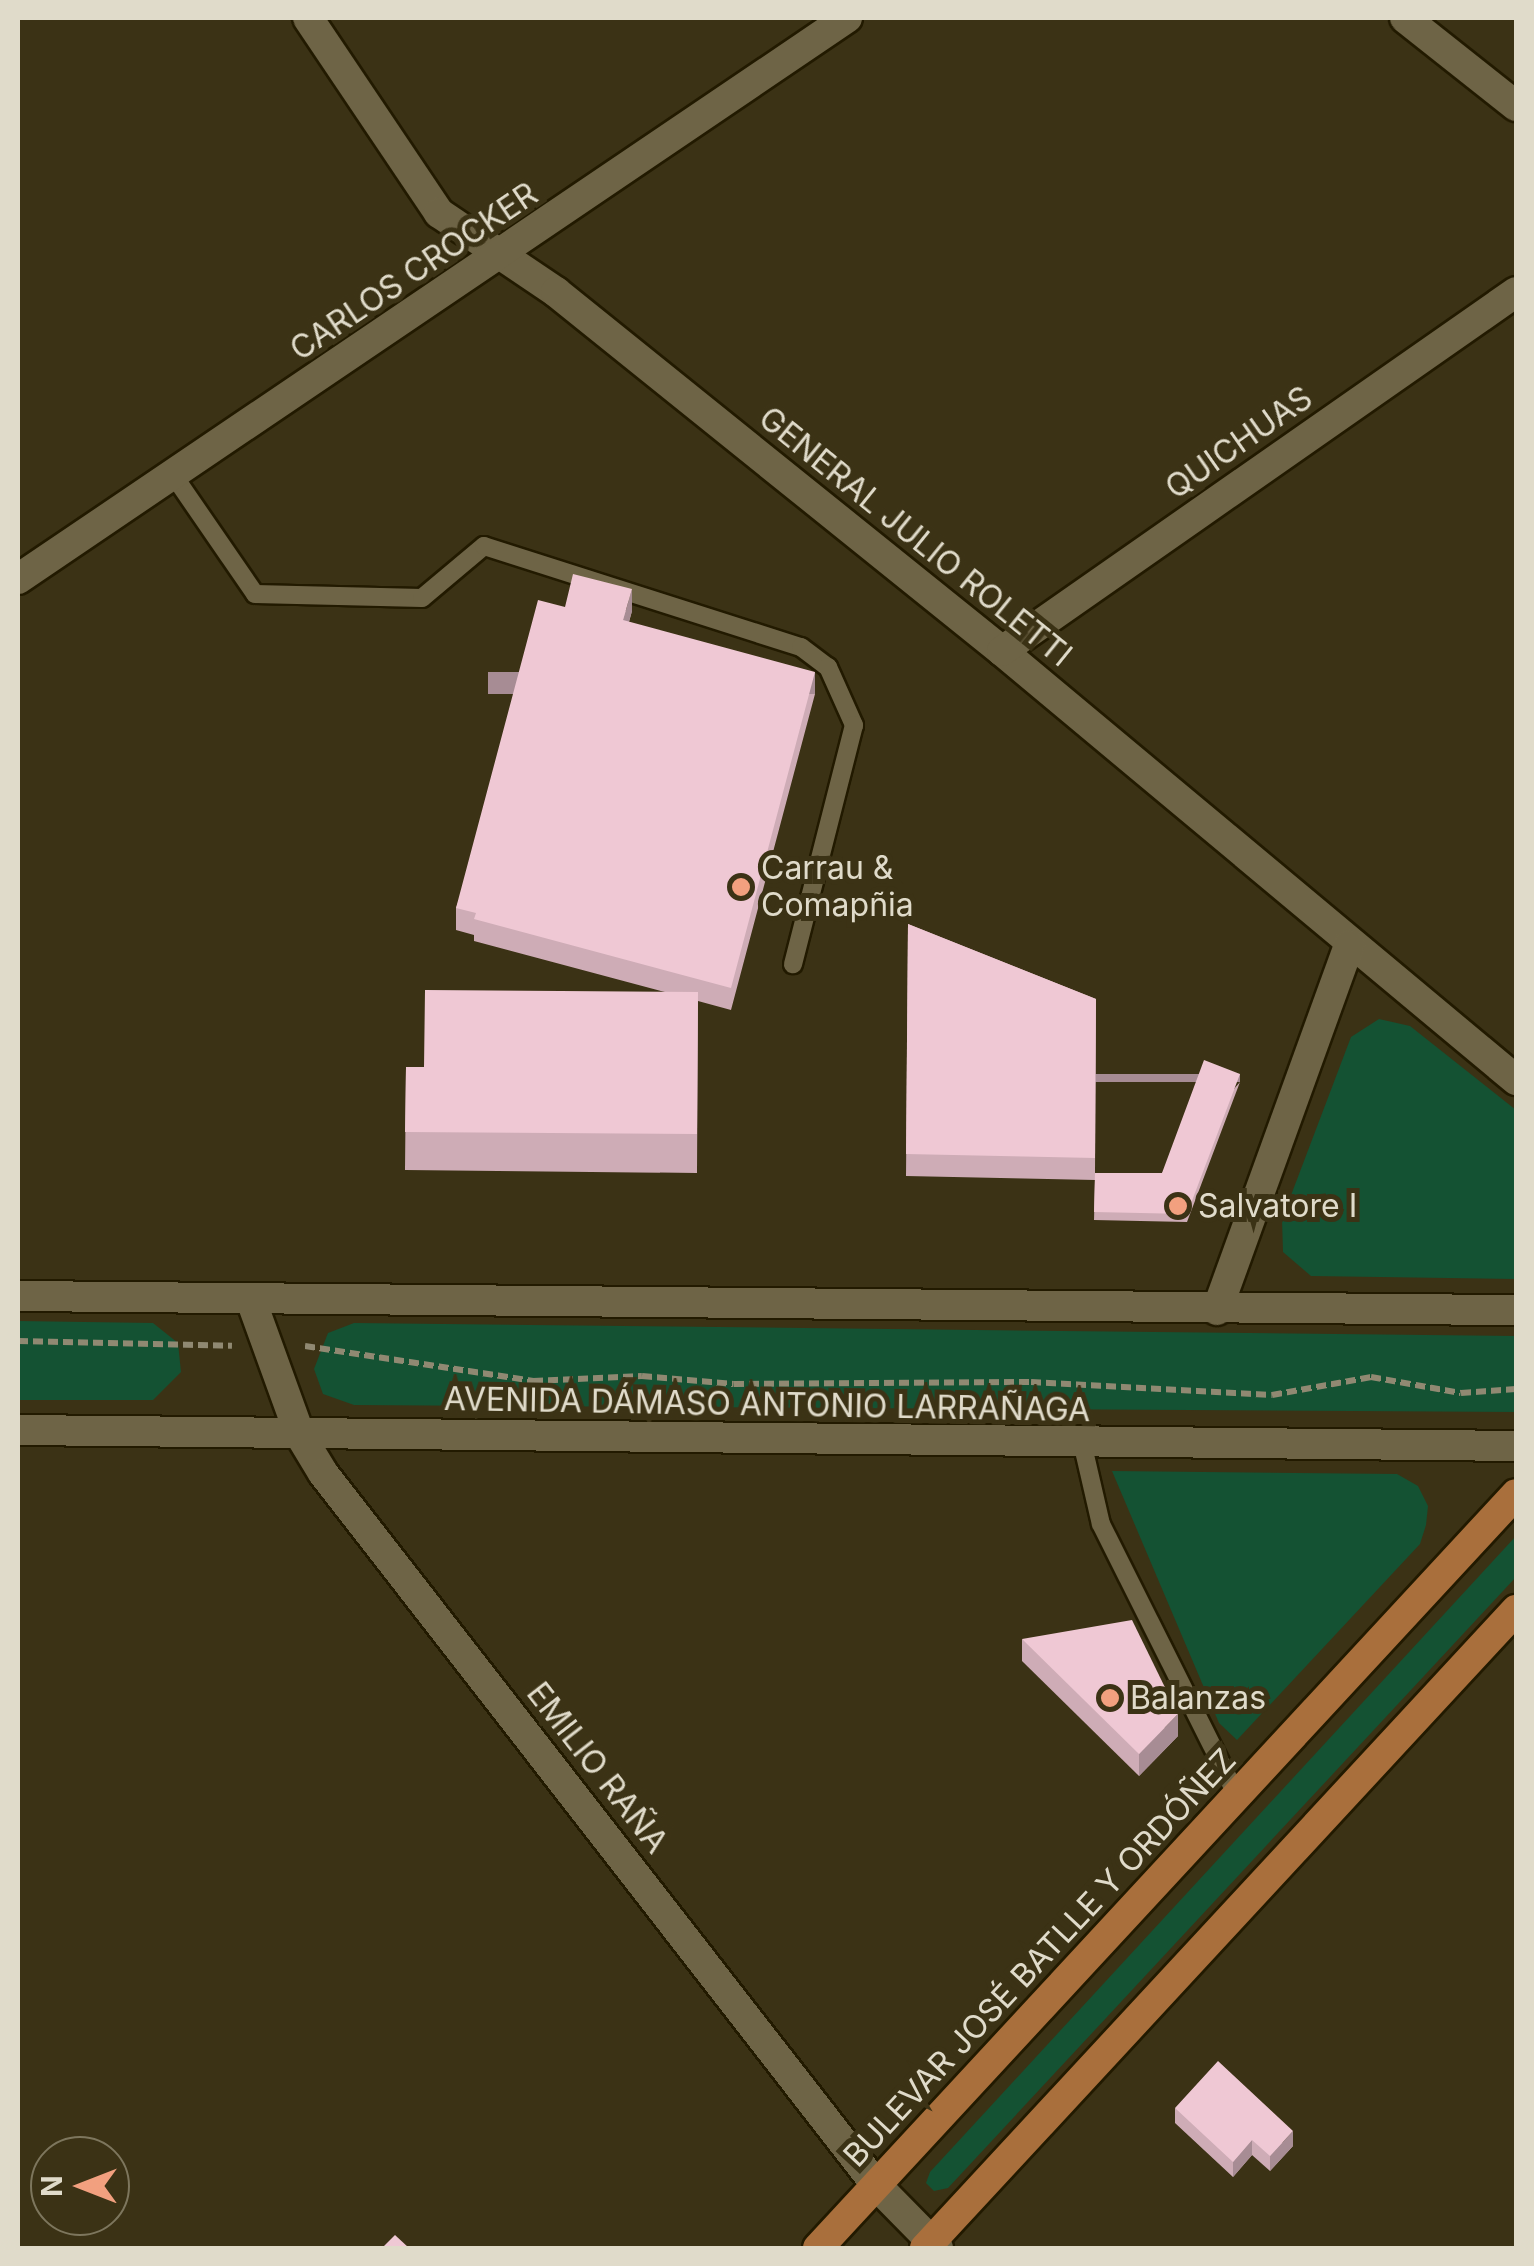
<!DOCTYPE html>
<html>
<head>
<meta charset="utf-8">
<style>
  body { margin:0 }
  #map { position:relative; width:1534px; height:2266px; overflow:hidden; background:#3b3215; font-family:Inter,sans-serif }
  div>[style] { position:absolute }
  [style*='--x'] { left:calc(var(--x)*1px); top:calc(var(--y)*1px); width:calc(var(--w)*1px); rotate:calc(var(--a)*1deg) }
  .green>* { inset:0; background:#145233 }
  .path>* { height:6px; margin-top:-3px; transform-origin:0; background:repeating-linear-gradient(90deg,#908972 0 10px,transparent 0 15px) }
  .roads { filter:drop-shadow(2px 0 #221a00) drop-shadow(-2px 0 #221a00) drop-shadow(0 2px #221a00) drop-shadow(0 -2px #221a00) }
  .service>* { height:18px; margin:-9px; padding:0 9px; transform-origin:9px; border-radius:9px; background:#6e6446 }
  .minor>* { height:30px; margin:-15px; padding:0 15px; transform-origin:15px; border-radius:15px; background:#6e6446 }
  .tertiary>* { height:30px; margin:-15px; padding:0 15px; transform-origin:15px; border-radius:15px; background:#6e6446 }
  .primary>* { height:30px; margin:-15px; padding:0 15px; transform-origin:15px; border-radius:15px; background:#a96f3c }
  .wall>* { inset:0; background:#ceacb6 }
  .shaded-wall>* { inset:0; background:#a78c94; transform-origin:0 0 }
  .building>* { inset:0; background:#efc8d4 }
  .dots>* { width:28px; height:28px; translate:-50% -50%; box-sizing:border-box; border:5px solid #3b3215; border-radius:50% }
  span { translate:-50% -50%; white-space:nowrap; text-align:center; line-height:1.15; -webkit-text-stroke:10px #3b3215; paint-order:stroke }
  .street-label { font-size:32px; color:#e0dbca }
  .poi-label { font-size:32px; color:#e0dbca }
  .left { translate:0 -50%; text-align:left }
  .frame { position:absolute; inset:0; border:20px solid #e0dbca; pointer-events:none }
  .north { position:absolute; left:30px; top:2136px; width:100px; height:100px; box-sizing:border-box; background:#3b3215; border:2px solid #7d765d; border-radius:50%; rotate:270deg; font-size:28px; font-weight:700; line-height:40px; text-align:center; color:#e0dbca }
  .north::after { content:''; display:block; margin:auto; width:35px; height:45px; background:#f2a07f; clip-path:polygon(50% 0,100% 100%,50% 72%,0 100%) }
</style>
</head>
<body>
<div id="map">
  <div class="green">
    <div style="clip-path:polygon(1379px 1019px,1410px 1026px,1516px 1110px,1516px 1279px,1311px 1276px,1283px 1252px,1282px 1219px,1351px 1037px)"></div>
    <div style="clip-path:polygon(18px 1321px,153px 1323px,178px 1343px,181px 1372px,153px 1400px,18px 1400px)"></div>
    <div style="clip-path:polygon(354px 1323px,1516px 1336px,1516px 1412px,354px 1405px,323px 1394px,314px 1369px,328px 1333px)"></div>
    <div style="clip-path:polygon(1112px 1471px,1397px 1474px,1418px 1486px,1428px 1506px,1426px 1525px,1420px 1544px,1237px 1740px,1219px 1723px)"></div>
    <div style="clip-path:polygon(1516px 1536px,1516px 1577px,948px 2188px,934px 2191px,926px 2183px,930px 2172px)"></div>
  </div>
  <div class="path">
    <div style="--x:18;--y:1341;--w:214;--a:1.3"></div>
    <div style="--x:305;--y:1346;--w:231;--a:8.7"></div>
    <div style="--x:533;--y:1381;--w:109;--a:-2.6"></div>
    <div style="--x:642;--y:1376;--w:92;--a:5"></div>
    <div style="--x:734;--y:1384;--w:297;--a:-0.4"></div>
    <div style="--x:1031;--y:1382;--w:241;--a:3.1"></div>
    <div style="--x:1272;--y:1395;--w:101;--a:-10.3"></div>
    <div style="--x:1371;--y:1377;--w:91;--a:10.1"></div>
    <div style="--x:1461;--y:1393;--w:55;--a:-4.2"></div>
  </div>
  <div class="roads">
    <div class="service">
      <div style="--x:174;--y:476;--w:143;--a:55.5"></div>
      <div style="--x:255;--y:594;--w:167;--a:1.4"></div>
      <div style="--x:422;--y:598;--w:81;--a:-40"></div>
      <div style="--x:484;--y:546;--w:333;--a:17.7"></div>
      <div style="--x:801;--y:647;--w:34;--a:37"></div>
      <div style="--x:828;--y:667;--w:64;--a:65.9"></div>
      <div style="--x:854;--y:725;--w:247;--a:104.3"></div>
      <div style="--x:1082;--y:1442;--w:84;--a:77"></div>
      <div style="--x:1101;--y:1524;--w:303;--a:63.4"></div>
    </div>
    <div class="minor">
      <div style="--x:308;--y:18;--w:235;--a:56.1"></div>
      <div style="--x:439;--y:213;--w:141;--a:34"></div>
      <div style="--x:556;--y:292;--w:573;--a:38.83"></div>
      <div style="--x:1002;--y:651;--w:670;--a:39.85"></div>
      <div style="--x:1405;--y:18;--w:142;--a:38.4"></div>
      <div style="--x:18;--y:579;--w:1001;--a:-34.09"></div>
      <div style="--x:1002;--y:651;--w:627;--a:-34.93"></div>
      <div style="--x:251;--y:1300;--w:144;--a:70.1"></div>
      <div style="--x:300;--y:1435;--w:44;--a:58.8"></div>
      <div style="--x:323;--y:1473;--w:903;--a:52.15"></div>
      <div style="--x:877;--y:2186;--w:87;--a:45.5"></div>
      <div style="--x:1217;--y:1310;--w:388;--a:-70.1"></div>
    </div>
    <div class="tertiary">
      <div style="--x:18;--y:1296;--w:1498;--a:0.54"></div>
      <div style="--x:18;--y:1430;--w:1498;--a:0.61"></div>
    </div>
    <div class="primary">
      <div style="--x:818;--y:2248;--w:1027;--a:-47.21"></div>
      <div style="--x:925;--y:2248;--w:870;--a:-47.19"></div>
    </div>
  </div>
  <div class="wall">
    <div style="clip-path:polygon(565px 607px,632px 611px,629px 622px,815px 694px,731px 1010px,698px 1001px,697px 1173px,405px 1170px,406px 1067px,424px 1067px,665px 992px,474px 941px,474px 935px,456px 930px,456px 908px)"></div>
    <div style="clip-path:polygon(908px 924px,1096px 999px,1095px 1173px,1162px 1173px,1240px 1082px,1187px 1222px,1094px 1220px,1095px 1180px,906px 1176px)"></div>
    <div style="clip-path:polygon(1022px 1639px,1178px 1736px,1139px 1776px,1022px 1661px)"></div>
    <div style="clip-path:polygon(1175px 2108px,1293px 2146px,1270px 2171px,1252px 2155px,1233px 2177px,1175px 2123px)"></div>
  </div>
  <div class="shaded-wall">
    <div style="clip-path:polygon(632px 589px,632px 611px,623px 642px,623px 620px)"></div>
    <div style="left:815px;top:672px;width:22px;height:327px;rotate:90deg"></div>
    <div style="left:1240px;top:1074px;width:8px;height:150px;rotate:90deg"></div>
    <div style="clip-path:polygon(1178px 1714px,1178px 1736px,1139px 1776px,1139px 1754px)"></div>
    <div style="clip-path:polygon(1293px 2131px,1293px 2146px,1270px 2171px,1270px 2156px)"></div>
    <div style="clip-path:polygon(1252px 2140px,1252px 2155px,1233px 2177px,1233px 2162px)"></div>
  </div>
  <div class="building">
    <div style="clip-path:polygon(573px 574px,632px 589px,623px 620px,815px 672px,731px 988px,474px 919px,476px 913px,456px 908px,538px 600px,565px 607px)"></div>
    <div style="clip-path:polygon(908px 924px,1096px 999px,1095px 1158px,906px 1154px)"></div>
    <div style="clip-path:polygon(425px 990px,698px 992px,697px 1134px,405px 1132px,406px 1067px,424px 1067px)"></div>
    <div style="clip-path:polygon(1204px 1060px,1240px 1074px,1187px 1214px,1094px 1212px,1095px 1173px,1162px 1173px)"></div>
    <div style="clip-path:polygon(1132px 1620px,1178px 1714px,1139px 1754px,1022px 1639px)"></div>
    <div style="clip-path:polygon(1218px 2061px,1293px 2131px,1270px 2156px,1252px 2140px,1233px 2162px,1175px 2108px)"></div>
    <div style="clip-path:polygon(395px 2235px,409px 2248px,382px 2248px)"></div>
  </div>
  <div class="dots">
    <div style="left:741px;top:887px;background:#f2a07f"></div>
    <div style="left:1178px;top:1206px;background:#f2a07f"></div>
    <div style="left:1110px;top:1698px;background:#f2a07f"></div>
  </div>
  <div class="street-label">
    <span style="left:414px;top:272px;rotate:-34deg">CARLOS CROCKER</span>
    <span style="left:1239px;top:443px;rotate:-35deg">QUICHUAS</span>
    <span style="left:915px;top:537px;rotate:39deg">GENERAL JULIO ROLETTI</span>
    <span style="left:767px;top:1405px;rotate:1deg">AVENIDA DÁMASO ANTONIO LARRAÑAGA</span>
    <span style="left:597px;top:1768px;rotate:52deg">EMILIO RAÑA</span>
    <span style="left:1040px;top:1958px;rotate:-47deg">BULEVAR JOSÉ BATLLE Y ORDÓÑEZ</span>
  </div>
  <div class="poi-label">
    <span class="left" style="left:761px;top:887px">Carrau &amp;<br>Comapñia</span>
    <span class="left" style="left:1198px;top:1206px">Salvatore I</span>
    <span class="left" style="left:1130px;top:1698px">Balanzas</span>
  </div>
  <div class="frame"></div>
  <div class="north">N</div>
</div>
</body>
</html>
